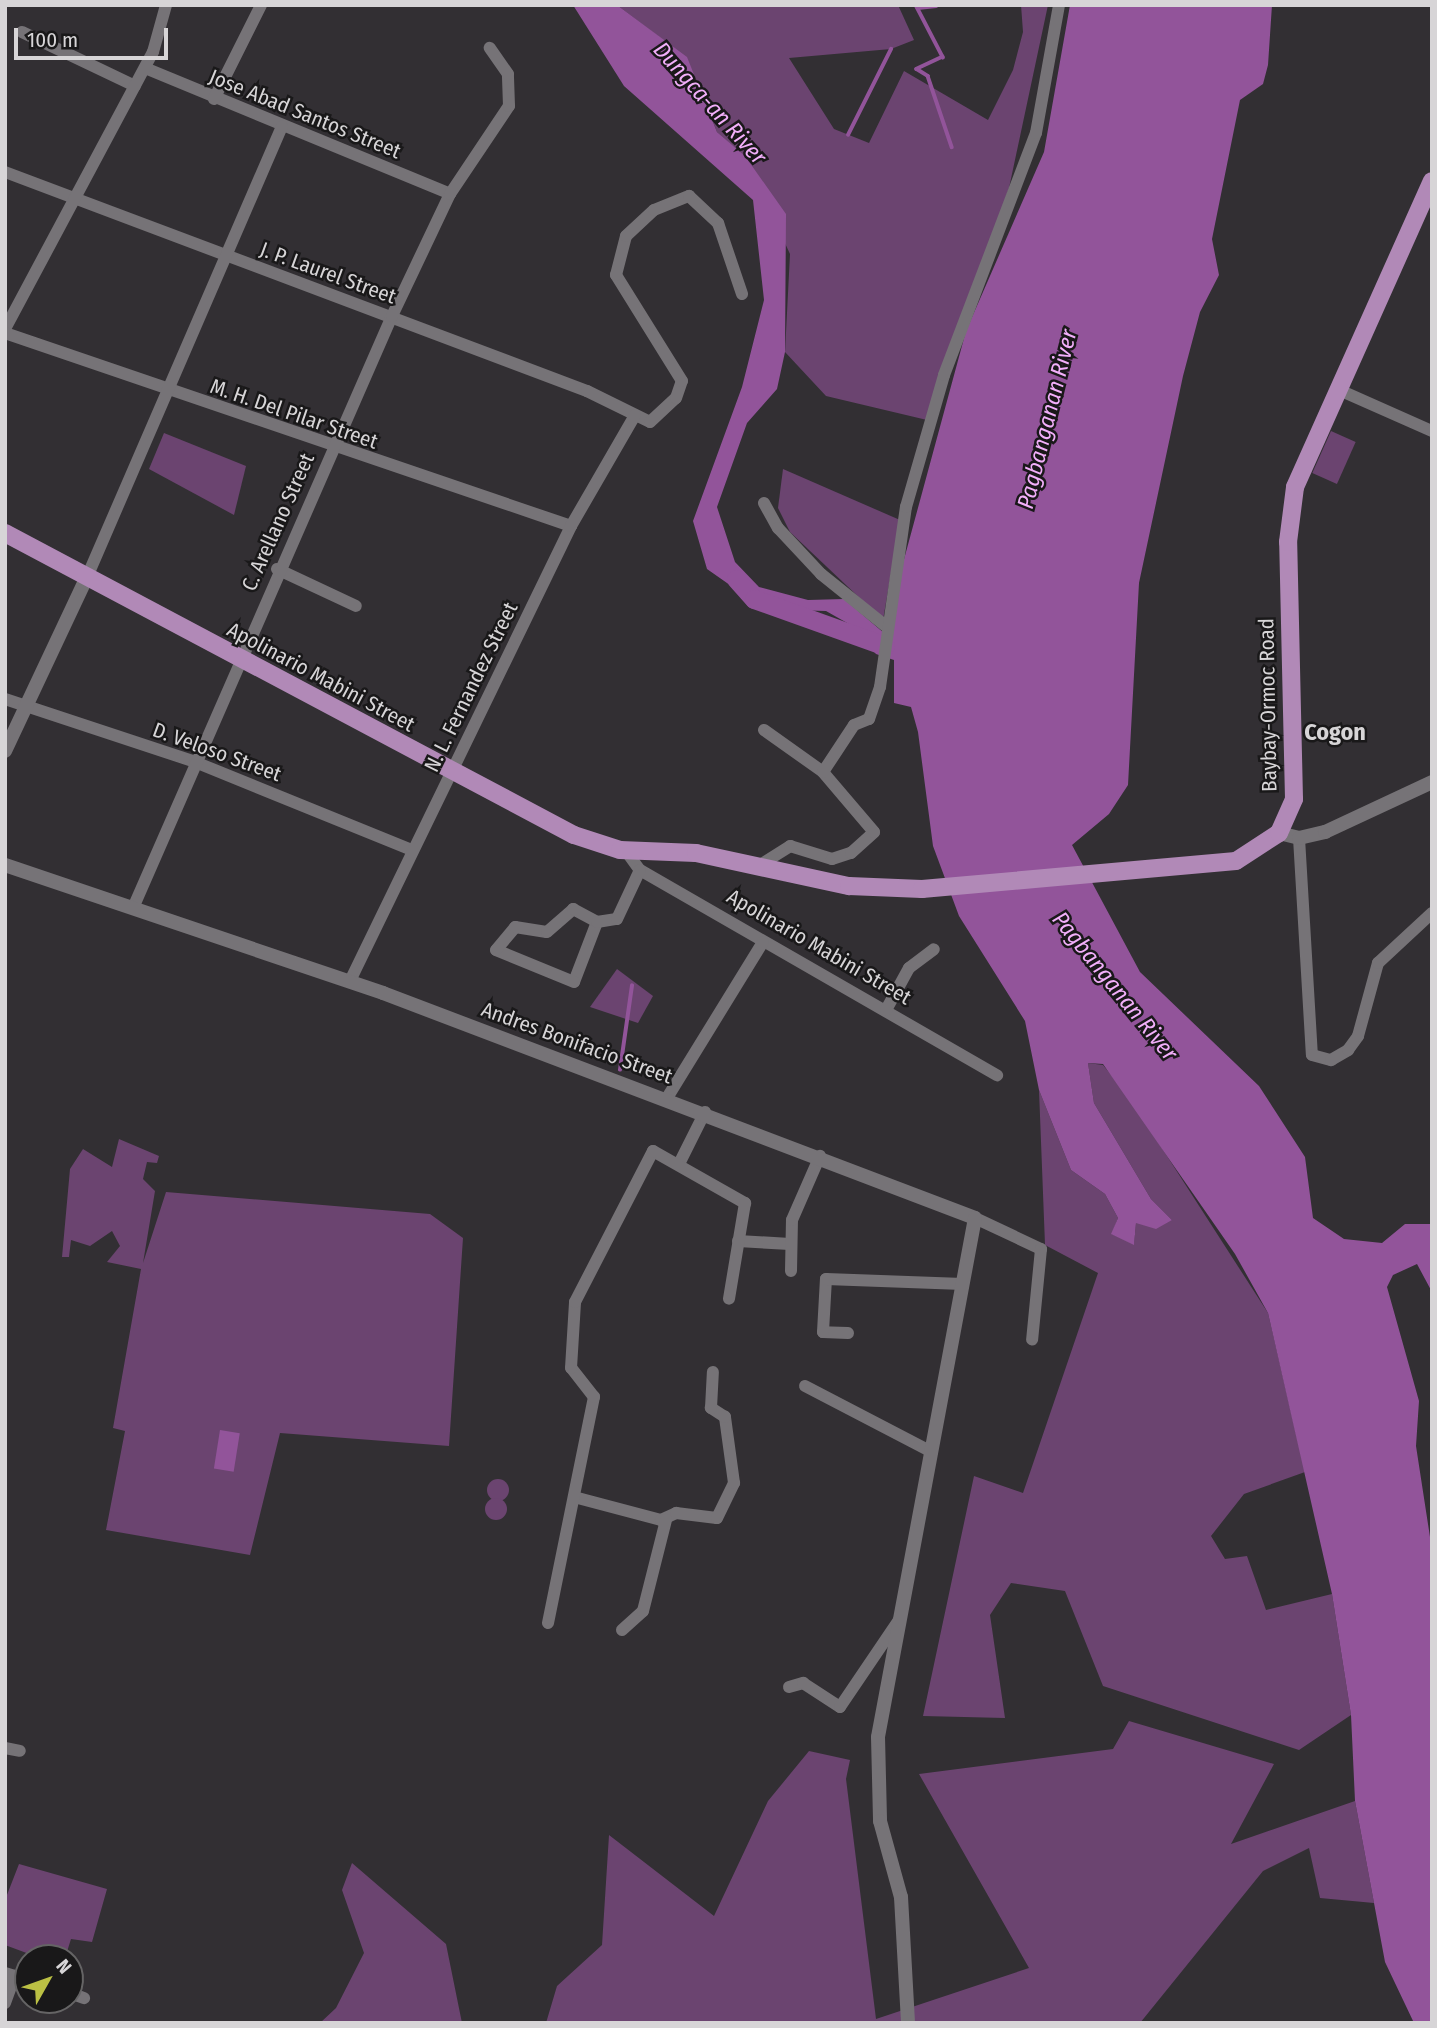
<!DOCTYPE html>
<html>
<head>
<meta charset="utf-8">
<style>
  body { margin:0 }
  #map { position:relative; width:1437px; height:2028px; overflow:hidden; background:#322f33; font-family:"Fira Sans Condensed",sans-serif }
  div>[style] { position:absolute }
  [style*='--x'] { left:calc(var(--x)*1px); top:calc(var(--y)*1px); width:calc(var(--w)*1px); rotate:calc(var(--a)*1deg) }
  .green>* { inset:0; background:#6b4470; transform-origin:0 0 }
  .round { border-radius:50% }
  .water>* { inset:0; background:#92549a; transform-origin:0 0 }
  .stream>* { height:3.5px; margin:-1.75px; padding:0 1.75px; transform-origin:1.75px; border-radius:1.75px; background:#92549a }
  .river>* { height:19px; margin:-9.5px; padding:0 9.5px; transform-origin:9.5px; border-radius:9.5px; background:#92549a }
  .minor>* { height:12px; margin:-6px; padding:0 6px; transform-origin:6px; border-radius:6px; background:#767377 }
  .tertiary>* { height:14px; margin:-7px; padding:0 7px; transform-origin:7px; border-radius:7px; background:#767377 }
  .primary>* { height:18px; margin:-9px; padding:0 9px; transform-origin:9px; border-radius:9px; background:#b189b7 }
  span { translate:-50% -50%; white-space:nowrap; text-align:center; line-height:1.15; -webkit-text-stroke:5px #191819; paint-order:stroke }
  .street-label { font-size:21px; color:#d7d5d7 }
  .water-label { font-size:23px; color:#f2affa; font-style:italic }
  .quarter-label { font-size:24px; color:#d7d5d7; font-weight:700 }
  .frame { position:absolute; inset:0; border:7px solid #d7d5d7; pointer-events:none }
  .north { position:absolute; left:14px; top:1944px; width:70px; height:70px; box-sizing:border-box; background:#191819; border:2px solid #656465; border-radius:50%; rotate:50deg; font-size:19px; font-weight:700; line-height:28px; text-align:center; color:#d7d5d7 }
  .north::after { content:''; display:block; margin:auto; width:24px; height:32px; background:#bbc044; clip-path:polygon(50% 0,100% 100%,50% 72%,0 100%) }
  .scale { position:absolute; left:14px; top:28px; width:154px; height:32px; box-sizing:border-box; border:4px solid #d7d5d7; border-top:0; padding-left:9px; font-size:21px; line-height:24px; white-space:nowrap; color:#d7d5d7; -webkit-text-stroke:5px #191819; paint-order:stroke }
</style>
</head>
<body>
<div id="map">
  <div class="green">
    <div style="clip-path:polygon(617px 5px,898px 5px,914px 40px,891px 49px,789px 58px,834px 129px,869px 143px,904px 71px,988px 120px,1013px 70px,1023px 32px,1021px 5px,1048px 5px,1009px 188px,927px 420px,826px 396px,785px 352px,790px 254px,745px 157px,717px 132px,696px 79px,675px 49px)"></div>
    <div style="left:1331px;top:431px;width:27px;height:46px;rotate:24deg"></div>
    <div style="clip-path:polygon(164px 433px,246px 466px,234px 515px,149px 469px)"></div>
    <div style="clip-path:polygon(783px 469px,900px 520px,883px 620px,790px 532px,778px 508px)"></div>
    <div style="clip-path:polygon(617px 969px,653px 996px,638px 1023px,590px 1007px)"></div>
    <div style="clip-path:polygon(1088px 1063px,1103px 1065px,1129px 1097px,1268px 1313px,1305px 1472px,1244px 1494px,1211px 1536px,1225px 1559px,1247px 1556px,1266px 1610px,1332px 1594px,1351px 1715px,1299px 1750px,1103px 1686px,1065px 1591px,1011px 1583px,990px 1615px,1005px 1718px,923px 1716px,974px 1476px,1023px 1493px,1098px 1273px,1045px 1245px,1039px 1090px,1071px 1170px,1105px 1194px,1118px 1218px,1112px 1234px,1134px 1244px,1136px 1223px,1172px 1220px,1151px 1199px,1094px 1103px)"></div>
    <div style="clip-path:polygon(119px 1139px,159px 1156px,157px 1163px,147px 1162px,143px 1179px,155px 1191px,143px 1263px,166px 1192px,430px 1214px,463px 1238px,449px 1446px,280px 1433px,250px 1555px,106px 1530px,125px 1431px,113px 1428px,141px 1269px,107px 1262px,120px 1246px,112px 1231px,90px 1246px,71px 1240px,69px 1257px,62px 1257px,70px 1169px,83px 1149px,112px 1167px)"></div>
    <div class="round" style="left:487px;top:1479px;width:22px;height:22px"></div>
    <div class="round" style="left:485px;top:1498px;width:22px;height:22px"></div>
    <div style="clip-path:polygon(1129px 1721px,1274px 1764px,1231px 1844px,1355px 1801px,1374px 1903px,1320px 1898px,1309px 1848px,1263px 1871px,1140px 2023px,546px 2023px,557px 1986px,602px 1945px,609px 1835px,714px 1916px,768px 1801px,809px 1751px,850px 1760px,846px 1779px,876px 2019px,1029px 1968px,919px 1774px,1113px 1749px)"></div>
    <div style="clip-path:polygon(352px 1863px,446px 1944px,462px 2023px,320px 2023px,336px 2008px,364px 1953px,342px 1890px)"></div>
    <div style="clip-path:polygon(19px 1864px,107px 1889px,92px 1942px,71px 1939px,65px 1958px,40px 1958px,5px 1945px,5px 1900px)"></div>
  </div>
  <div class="water">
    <div style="clip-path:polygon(573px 5px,617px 5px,687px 57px,717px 132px,745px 156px,786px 214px,785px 352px,777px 389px,747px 423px,717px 507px,735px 562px,759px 587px,808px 600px,844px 599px,884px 633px,966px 331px,1044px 152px,1070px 5px,1272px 5px,1268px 65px,1263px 84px,1240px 100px,1212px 239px,1219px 275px,1200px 312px,1183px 376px,1139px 583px,1128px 785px,1109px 814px,1072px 845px,1140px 972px,1259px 1086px,1305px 1157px,1313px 1218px,1344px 1239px,1382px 1243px,1405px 1224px,1432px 1224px,1432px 1292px,1417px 1264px,1393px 1275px,1387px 1287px,1419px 1401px,1416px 1446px,1432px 1550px,1432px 2023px,1414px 2023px,1385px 1962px,1355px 1801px,1351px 1715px,1332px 1594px,1268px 1313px,1235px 1254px,1103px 1064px,1088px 1063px,1094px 1103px,1151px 1199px,1172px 1220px,1156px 1229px,1136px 1223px,1134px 1245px,1111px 1234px,1118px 1218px,1105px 1194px,1071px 1170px,1039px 1090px,1025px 1021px,959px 916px,933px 846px,918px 732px,911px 707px,894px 703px,894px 660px,876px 654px,849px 624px,826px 611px,791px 610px,747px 597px,707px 569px,693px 521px,742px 387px,764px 300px,753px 200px,624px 86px)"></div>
    <div style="left:220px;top:1430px;width:20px;height:39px;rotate:9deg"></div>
  </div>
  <div class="stream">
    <div style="--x:916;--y:5;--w:59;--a:62.6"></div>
    <div style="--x:943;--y:57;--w:29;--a:155"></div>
    <div style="--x:917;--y:69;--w:13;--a:32"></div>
    <div style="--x:928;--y:76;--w:75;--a:71.3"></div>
    <div style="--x:918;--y:8;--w:18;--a:-6"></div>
    <div style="--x:848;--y:135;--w:96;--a:-63.4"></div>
    <div style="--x:620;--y:1070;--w:85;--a:-81.9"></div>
  </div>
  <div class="river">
    <div style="--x:736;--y:579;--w:27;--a:48"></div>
    <div style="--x:754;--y:599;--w:139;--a:19.7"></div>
  </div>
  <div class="minor">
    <div style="--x:22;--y:32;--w:125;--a:25.5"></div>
    <div style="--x:145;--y:68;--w:330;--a:22.4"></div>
    <div style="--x:214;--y:99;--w:105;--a:-63.4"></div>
    <div style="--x:5;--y:172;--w:622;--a:20.62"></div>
    <div style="--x:587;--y:391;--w:70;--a:26.2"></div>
    <div style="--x:650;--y:422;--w:35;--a:-43"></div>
    <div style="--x:676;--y:398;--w:18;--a:-71"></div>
    <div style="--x:682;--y:381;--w:125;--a:-121.9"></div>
    <div style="--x:616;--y:275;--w:40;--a:-75.6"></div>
    <div style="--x:626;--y:236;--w:38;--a:-43"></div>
    <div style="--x:654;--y:210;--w:38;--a:-22"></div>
    <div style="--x:689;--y:196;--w:40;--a:43"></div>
    <div style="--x:718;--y:223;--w:75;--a:71.3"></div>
    <div style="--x:5;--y:329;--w:314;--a:-61.9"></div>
    <div style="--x:153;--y:52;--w:49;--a:-74.5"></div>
    <div style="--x:5;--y:333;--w:598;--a:18.83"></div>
    <div style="--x:1337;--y:389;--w:104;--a:23.9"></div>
    <div style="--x:764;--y:503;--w:29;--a:61"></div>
    <div style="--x:778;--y:528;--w:63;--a:46.9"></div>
    <div style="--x:821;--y:574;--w:85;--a:38.8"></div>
    <div style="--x:277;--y:569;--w:87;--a:25.1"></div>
    <div style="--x:87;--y:577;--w:491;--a:-66.6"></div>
    <div style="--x:5;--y:699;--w:200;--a:18.3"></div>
    <div style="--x:195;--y:762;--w:234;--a:22.1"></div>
    <div style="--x:764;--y:730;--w:72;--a:35.4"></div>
    <div style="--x:1299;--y:838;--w:217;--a:86.6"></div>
    <div style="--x:1312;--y:1055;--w:20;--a:15"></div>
    <div style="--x:1331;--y:1060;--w:20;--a:-30"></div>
    <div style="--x:1348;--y:1050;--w:17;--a:-54"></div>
    <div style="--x:1358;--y:1036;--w:76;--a:-74.7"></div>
    <div style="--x:1378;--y:963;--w:74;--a:-42.8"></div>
    <div style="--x:626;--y:851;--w:24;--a:54"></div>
    <div style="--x:640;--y:870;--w:412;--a:29.9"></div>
    <div style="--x:760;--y:865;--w:36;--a:-32"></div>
    <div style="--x:790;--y:846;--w:44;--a:17.2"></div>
    <div style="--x:832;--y:859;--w:20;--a:-18"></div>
    <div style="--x:851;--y:853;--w:31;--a:-42"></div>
    <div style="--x:874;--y:832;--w:79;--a:-130.4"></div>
    <div style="--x:823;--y:772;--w:56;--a:-56.6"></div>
    <div style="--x:854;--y:725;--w:16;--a:-22"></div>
    <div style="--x:869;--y:719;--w:34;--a:-71"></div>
    <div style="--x:880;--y:687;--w:182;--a:-81.8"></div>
    <div style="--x:906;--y:507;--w:137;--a:-73.9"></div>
    <div style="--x:944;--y:375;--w:259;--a:-69.2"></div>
    <div style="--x:1036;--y:133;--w:130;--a:-79.8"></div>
    <div style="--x:133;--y:908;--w:646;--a:-66.37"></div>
    <div style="--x:392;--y:316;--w:135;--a:-64.6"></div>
    <div style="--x:450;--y:194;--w:106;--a:-56.2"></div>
    <div style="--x:509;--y:106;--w:32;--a:-92"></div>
    <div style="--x:508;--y:74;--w:32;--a:-125"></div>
    <div style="--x:597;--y:922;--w:64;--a:111"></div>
    <div style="--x:574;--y:982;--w:84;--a:-157.7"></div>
    <div style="--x:496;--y:950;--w:30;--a:-50"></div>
    <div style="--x:515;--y:927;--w:32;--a:9"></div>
    <div style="--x:547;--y:932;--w:35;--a:-41"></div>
    <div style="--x:573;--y:909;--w:27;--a:28"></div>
    <div style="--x:597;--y:922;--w:20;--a:-9"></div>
    <div style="--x:617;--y:919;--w:54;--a:-64.9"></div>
    <div style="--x:350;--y:981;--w:506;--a:-64.09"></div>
    <div style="--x:571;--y:526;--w:128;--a:-60"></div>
    <div style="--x:886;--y:1010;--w:48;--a:-61.3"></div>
    <div style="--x:909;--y:968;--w:31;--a:-37"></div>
    <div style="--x:667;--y:1098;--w:183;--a:-58.4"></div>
    <div style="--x:680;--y:1162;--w:56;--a:-63.4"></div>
    <div style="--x:975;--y:1218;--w:73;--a:25.2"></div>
    <div style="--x:1041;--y:1249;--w:91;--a:95.6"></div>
    <div style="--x:738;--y:1241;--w:52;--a:3.3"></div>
    <div style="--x:791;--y:1271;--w:51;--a:-88.9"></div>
    <div style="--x:792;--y:1220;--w:70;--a:-66.4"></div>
    <div style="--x:848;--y:1333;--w:25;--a:-178"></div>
    <div style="--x:823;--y:1332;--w:53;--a:-86.8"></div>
    <div style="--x:826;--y:1279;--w:137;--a:2.1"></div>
    <div style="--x:805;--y:1386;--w:143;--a:27.5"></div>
    <div style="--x:574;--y:1497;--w:90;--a:14.8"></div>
    <div style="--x:661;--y:1520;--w:17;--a:-25"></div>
    <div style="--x:676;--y:1513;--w:41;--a:7"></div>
    <div style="--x:717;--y:1518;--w:39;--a:-64"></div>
    <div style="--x:734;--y:1483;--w:67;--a:-97.8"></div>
    <div style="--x:725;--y:1417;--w:17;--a:-147"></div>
    <div style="--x:711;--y:1408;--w:36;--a:-87"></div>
    <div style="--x:548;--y:1623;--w:231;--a:-78.5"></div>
    <div style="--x:594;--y:1397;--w:37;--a:-128"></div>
    <div style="--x:571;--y:1368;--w:66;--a:-86.5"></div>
    <div style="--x:575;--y:1302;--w:170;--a:-62.7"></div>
    <div style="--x:653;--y:1151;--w:106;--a:29.5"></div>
    <div style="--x:745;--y:1203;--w:97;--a:99.5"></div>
    <div style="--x:622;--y:1630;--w:28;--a:-42"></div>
    <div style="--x:643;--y:1611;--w:94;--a:-75.8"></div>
    <div style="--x:789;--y:1687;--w:15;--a:-16"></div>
    <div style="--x:803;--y:1683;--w:44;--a:33"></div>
    <div style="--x:840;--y:1707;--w:109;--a:-55.9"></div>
    <div style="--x:5;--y:1748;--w:15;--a:11"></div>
    <div style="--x:5;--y:1973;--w:24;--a:17"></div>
    <div style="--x:70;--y:1993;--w:15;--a:20"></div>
    <div style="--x:5;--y:2003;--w:29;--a:-70"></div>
  </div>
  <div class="tertiary">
    <div style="--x:5;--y:751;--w:192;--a:-64.8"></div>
    <div style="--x:1279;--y:833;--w:21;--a:14"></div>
    <div style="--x:1299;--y:838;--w:27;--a:-13"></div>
    <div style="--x:1325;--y:832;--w:118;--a:-25"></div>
    <div style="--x:5;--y:865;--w:399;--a:18.7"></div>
    <div style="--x:383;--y:993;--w:633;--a:20.81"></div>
    <div style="--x:975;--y:1218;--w:528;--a:100.59"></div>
    <div style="--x:878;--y:1737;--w:84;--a:88.6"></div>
    <div style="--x:880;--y:1821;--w:79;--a:74.6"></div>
    <div style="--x:901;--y:1897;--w:126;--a:86.8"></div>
  </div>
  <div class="primary">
    <div style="--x:5;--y:533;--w:644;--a:27.96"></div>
    <div style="--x:574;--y:835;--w:48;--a:18.1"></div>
    <div style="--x:620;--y:850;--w:76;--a:2.3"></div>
    <div style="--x:696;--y:853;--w:157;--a:12.2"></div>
    <div style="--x:849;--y:886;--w:73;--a:2.4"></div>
    <div style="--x:922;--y:889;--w:315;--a:-5.1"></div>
    <div style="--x:1236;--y:861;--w:51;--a:-33.1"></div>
    <div style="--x:1279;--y:833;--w:37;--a:-66"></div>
    <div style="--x:1294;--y:799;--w:257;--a:-91.3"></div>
    <div style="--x:1288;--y:542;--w:55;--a:-82.7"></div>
    <div style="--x:1295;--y:487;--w:335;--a:-65.9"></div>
  </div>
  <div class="street-label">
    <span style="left:305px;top:114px;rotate:22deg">Jose Abad Santos Street</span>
    <span style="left:328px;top:273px;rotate:20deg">J. P. Laurel Street</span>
    <span style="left:294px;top:414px;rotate:19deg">M. H. Del Pilar Street</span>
    <span style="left:278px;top:522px;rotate:-66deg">C. Arellano Street</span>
    <span style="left:321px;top:677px;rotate:28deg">Apolinario Mabini Street</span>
    <span style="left:471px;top:687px;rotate:-64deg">N. L. Fernandez Street</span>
    <span style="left:1268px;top:705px;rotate:-91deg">Baybay-Ormoc Road</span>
    <span style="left:217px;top:752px;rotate:20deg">D. Veloso Street</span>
    <span style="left:819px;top:947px;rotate:30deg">Apolinario Mabini Street</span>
    <span style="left:577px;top:1043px;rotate:20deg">Andres Bonifacio Street</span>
  </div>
  <div class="water-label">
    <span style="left:710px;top:103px;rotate:48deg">Dungca-an River</span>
    <span style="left:1047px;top:419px;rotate:-76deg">Pagbanganan River</span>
    <span style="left:1115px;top:986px;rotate:51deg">Pagbanganan River</span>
  </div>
  <div class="quarter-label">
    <span style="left:1335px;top:733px">Cogon</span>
  </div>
  <div class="frame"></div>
  <div class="north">N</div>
  <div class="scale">100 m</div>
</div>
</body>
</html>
